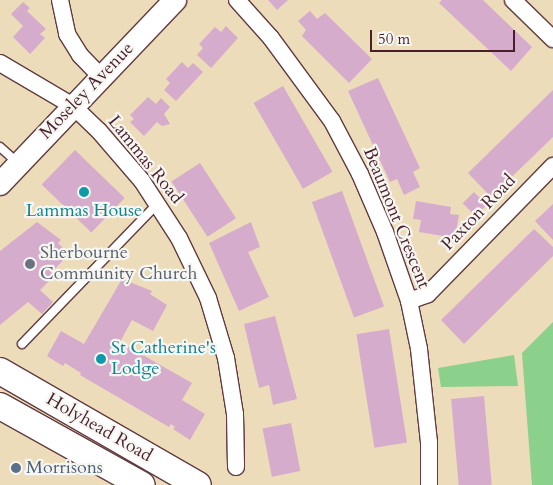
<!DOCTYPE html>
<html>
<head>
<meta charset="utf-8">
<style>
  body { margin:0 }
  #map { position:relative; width:553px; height:485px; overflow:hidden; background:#eddcba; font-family:Cardo,serif }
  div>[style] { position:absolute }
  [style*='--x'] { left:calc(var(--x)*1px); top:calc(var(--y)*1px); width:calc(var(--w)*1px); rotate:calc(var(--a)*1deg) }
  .green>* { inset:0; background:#8bd08b }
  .building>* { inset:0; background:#d5accc; transform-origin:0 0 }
  .roads { filter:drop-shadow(1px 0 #623b40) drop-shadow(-1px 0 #623b40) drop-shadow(0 1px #623b40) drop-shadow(0 -1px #623b40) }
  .service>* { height:8px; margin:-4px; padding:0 4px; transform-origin:4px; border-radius:4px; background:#fff }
  .minor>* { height:16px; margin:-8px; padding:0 8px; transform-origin:8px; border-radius:8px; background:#fff }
  .secondary>* { height:22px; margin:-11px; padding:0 11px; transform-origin:11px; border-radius:11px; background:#fff }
  .trunk>* { height:26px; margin:-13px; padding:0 13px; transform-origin:13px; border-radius:13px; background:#fff }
  .dots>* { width:14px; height:14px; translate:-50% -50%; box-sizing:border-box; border:2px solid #f6f6f2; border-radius:50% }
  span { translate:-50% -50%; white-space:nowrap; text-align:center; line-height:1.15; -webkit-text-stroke:4.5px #f6f6f2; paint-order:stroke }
  .street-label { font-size:18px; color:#4a1f2b }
  .culture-label { font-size:18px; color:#0d838f }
  .left { translate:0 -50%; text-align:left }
  .worship-label { font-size:18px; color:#5b616d }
  .service-label { font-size:18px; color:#4e5e75 }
  .scale { position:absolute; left:370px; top:30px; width:145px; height:22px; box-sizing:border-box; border:2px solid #4a1f2b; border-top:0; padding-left:6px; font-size:15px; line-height:18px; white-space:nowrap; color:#4a1f2b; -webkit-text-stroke:4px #f6f6f2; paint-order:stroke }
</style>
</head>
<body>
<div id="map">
  <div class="green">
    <div style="clip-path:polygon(553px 322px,553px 485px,532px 485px,522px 353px)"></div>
    <div style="clip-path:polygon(514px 355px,518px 386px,441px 387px,438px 368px)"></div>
  </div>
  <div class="building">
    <div style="clip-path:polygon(268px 0,288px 0,277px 10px)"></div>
    <div style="clip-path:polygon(442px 0,483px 0,532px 47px,511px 71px,439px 3px)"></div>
    <div style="clip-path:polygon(23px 2px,30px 8px,27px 11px,46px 29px,40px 34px,45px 38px,30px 54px,13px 37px,23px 26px,11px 14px)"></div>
    <div style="clip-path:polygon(310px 11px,317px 19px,325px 13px,372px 59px,349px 83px,302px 36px,306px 30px,298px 21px)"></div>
    <div style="clip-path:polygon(226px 26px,238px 38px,211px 68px,197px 55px,203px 48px,199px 44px,215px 27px,221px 32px)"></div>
    <div style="clip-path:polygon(182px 62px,188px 68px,193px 63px,203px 72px,176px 101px,164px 90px,170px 83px,166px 79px)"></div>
    <div style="clip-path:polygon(378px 78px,420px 168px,413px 172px,420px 187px,404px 195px,397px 179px,390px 182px,348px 91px)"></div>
    <div style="left:283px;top:86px;width:99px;height:34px;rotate:60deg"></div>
    <div style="clip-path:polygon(553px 90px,553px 137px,491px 197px,468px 173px)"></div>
    <div style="clip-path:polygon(148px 97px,156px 104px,161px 98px,170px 107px,164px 114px,170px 124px,162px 126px,157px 122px,144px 136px,130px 122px,134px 119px,130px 115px)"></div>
    <div style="left:75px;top:150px;width:69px;height:48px;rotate:44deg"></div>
    <div style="left:200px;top:163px;width:66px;height:34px;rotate:57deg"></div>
    <div style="left:342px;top:191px;width:123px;height:32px;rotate:70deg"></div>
    <div style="left:474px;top:192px;width:18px;height:16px;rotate:45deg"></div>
    <div style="clip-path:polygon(416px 201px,451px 207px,450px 214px,459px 215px,455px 238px,419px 232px,421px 220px,413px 219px)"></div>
    <div style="clip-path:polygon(553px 204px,553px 240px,535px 221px)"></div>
    <div style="clip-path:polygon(37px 222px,61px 240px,58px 243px,69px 254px,51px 273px,54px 276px,40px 290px,53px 302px,42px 314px,28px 302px,0 325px,0 251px)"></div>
    <div style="clip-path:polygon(251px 222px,260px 247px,248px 252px,269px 297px,239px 311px,209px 243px)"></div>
    <div style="clip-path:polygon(534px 229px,553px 247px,553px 256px,464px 344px,441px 320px)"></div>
    <div style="clip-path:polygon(122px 279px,152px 291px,150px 294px,167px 305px,153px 331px,132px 320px,120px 342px,192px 383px,182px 400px,205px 414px,190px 440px,173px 429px,175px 427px,171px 424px,169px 427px,80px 375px,81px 373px,65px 363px,63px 366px,47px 356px,61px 331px,84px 344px)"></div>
    <div style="clip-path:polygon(275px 316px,297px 399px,273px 405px,269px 385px,259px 388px,244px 324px)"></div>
    <div style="left:389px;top:329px;width:115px;height:33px;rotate:81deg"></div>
    <div style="left:484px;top:396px;width:89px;height:33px;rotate:85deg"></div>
    <div style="left:291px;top:423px;width:49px;height:29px;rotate:79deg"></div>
  </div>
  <div class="roads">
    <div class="service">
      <div style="--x:0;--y:147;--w:24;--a:42"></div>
      <div style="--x:22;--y:344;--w:196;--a:-46"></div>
    </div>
    <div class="minor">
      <div style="--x:60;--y:0;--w:35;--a:78"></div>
      <div style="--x:67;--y:34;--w:25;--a:58"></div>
      <div style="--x:80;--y:55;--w:30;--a:46"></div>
      <div style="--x:237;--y:0;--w:51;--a:48.2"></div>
      <div style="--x:271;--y:38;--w:103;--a:53.7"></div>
      <div style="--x:332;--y:121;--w:60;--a:62.2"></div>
      <div style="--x:360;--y:174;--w:63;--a:66.7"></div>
      <div style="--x:385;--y:232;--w:73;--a:70.8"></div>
      <div style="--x:409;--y:301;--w:49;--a:78.2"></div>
      <div style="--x:419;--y:349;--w:94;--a:83.9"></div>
      <div style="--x:429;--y:442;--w:43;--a:90"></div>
      <div style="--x:513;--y:0;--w:56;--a:44.3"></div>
      <div style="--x:0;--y:63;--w:85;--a:30.5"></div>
      <div style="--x:73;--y:106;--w:36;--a:44"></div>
      <div style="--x:99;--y:131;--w:66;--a:49.3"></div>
      <div style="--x:142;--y:181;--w:68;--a:57"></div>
      <div style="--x:179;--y:238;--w:67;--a:64.2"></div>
      <div style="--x:208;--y:298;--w:63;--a:73.3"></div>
      <div style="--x:226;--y:358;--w:57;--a:80.9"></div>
      <div style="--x:235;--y:414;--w:53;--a:88.9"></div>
      <div style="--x:409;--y:301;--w:20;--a:-20"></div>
      <div style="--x:428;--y:294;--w:179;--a:-45.7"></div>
    </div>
    <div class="secondary">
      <div style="--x:0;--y:184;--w:254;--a:-46.4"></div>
    </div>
    <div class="trunk">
      <div style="--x:0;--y:371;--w:228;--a:29.9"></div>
      <div style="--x:0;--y:406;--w:162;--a:29.1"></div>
    </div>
  </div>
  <div class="dots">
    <div style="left:84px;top:192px;background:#0f9aa8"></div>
    <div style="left:30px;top:264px;background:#6b7280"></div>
    <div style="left:101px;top:359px;background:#0f9aa8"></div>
    <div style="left:16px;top:468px;background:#5c6f8a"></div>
  </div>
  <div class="street-label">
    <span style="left:87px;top:91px;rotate:-46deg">Moseley Avenue</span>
    <span style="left:145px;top:160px;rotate:51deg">Lammas Road</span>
    <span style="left:479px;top:213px;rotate:-46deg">Paxton Road</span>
    <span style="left:396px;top:218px;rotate:68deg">Beaumont Crescent</span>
    <span style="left:99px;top:428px;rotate:30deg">Holyhead Road</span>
  </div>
  <div class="culture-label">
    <span style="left:84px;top:211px">Lammas House</span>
    <span class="left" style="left:111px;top:359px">St Catherine's<br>Lodge</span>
  </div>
  <div class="worship-label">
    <span class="left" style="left:40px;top:264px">Sherbourne<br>Community Church</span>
  </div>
  <div class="service-label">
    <span class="left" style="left:26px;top:468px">Morrisons</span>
  </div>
  <div class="scale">50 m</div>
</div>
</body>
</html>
